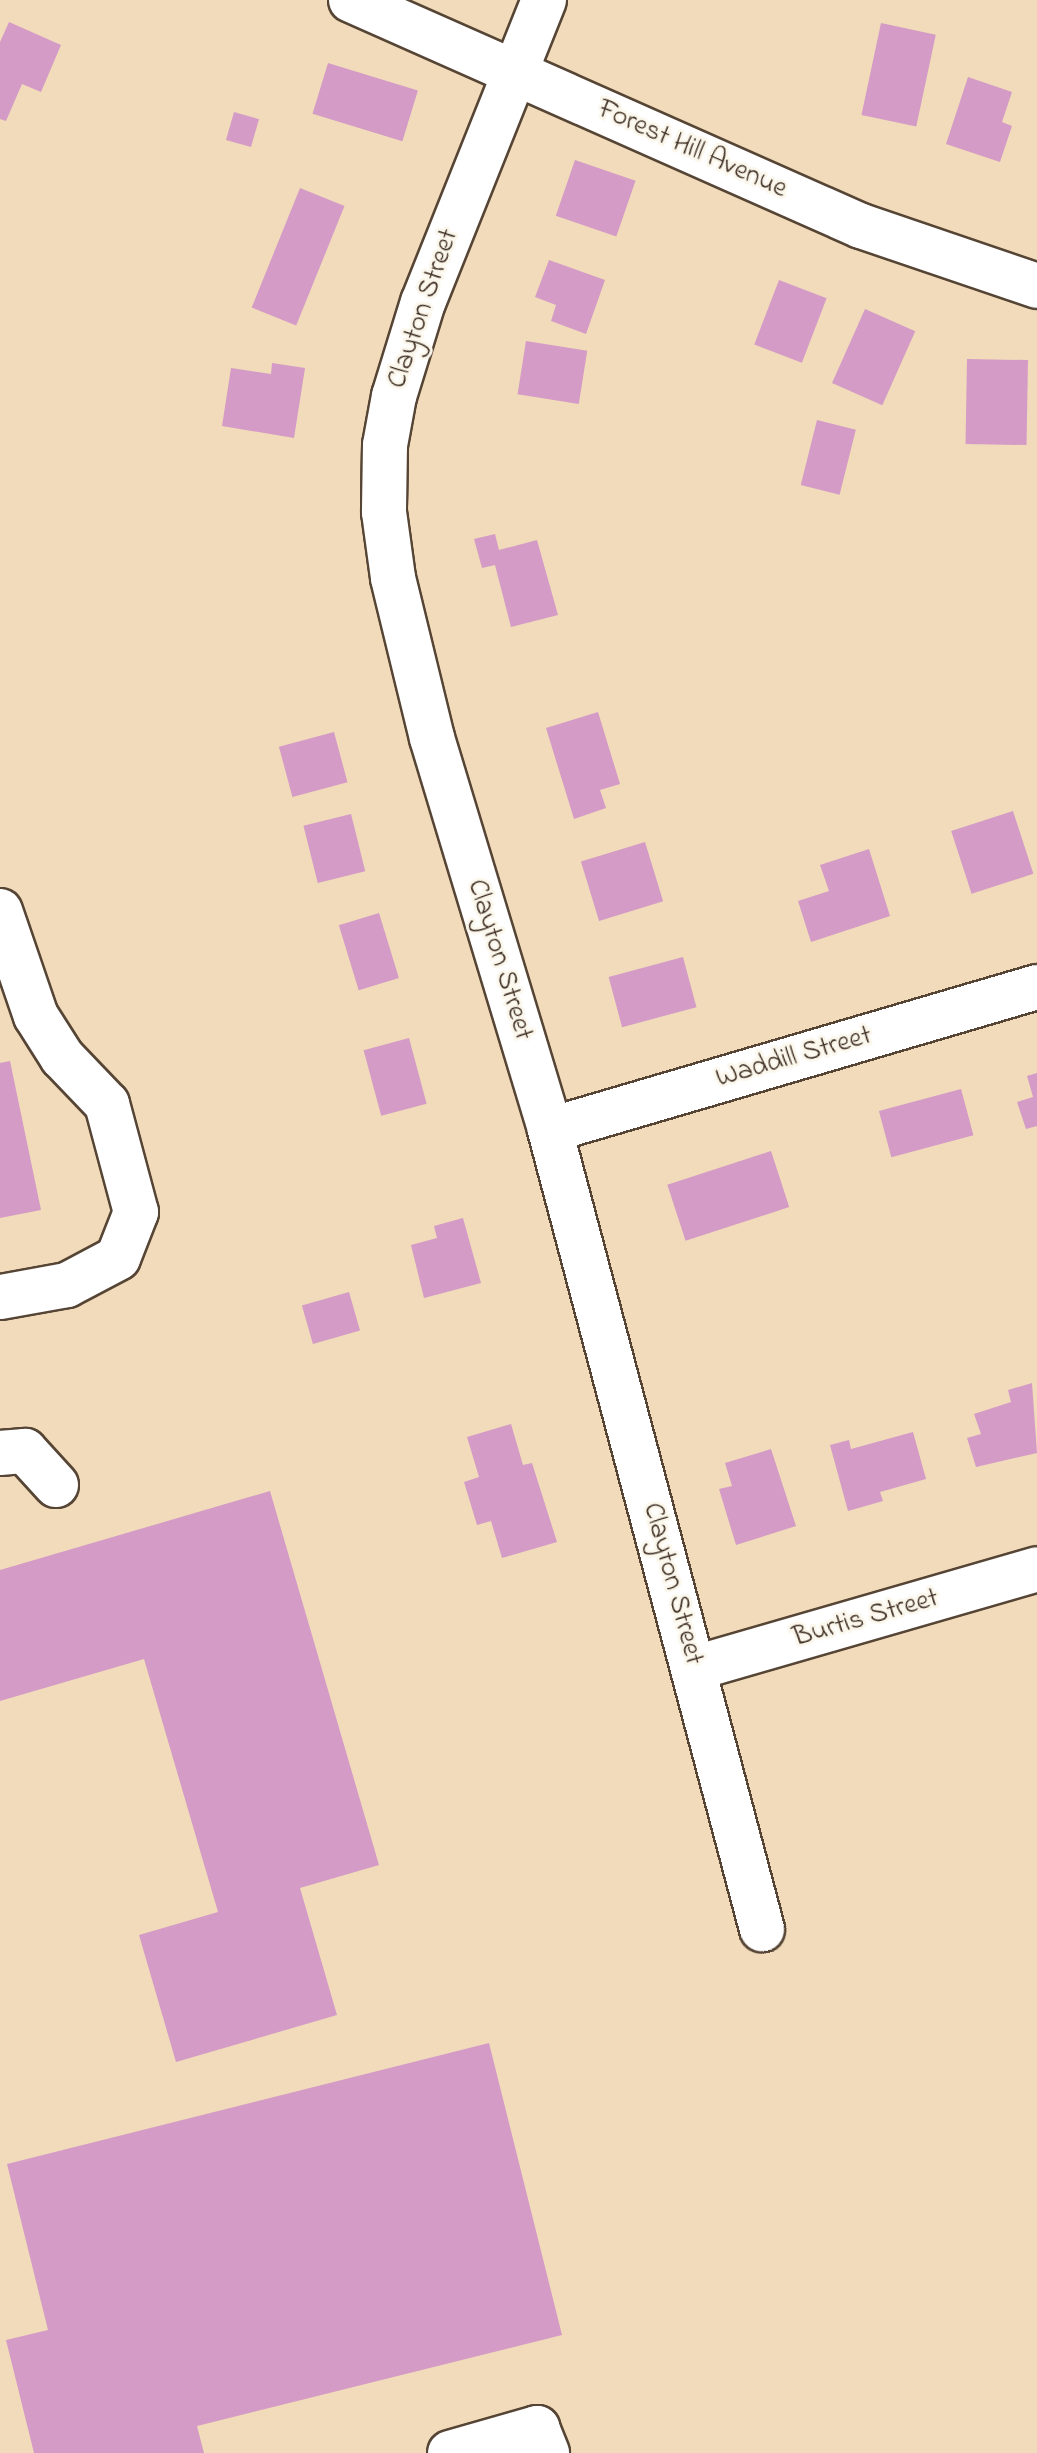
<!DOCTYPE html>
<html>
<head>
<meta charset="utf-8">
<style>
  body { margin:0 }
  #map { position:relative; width:1037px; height:2453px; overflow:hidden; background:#f1dbba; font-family:"Indie Flower",sans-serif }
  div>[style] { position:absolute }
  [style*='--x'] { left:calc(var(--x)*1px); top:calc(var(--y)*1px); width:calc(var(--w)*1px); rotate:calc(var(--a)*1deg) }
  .building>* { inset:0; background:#d39bc6; transform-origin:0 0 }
  .roads { filter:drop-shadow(2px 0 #564535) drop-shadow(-2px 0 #564535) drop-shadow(0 2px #564535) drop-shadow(0 -2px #564535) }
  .minor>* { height:44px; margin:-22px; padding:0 22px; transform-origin:22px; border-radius:22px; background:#fff }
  span { translate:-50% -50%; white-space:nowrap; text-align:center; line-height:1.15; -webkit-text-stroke:6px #fbf7ec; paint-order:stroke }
  .street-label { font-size:28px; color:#3b2a1e }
</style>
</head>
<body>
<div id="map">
  <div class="building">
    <div style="clip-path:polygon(9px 22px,61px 45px,41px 92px,22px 84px,6px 121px,0 119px,0 42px)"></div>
    <div style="left:881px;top:23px;width:56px;height:94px;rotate:12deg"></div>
    <div style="left:328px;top:63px;width:94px;height:53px;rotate:17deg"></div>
    <div style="clip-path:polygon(968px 77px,1012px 92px,1002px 122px,1012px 126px,1000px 162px,946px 144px)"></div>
    <div style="left:234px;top:112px;width:26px;height:29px;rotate:16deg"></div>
    <div style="left:575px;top:160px;width:64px;height:59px;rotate:19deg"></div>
    <div style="left:300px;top:188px;width:48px;height:129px;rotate:22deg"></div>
    <div style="clip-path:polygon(549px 260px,605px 280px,586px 334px,551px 321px,556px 305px,535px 297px)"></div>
    <div style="left:779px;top:280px;width:51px;height:69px;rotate:21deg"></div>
    <div style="left:865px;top:309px;width:55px;height:81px;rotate:24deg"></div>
    <div style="left:526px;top:341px;width:62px;height:54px;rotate:9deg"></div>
    <div style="left:967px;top:359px;width:61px;height:85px;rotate:1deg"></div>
    <div style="clip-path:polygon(272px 363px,305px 368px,294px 438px,222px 426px,231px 368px,271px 374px)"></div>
    <div style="left:817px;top:420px;width:40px;height:67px;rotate:14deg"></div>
    <div style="clip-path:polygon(495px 534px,499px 550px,537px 540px,558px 615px,511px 627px,495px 565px,482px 568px,474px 539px)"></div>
    <div style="clip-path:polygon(598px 712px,620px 784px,600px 790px,606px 808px,574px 819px,546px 728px)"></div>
    <div style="left:334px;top:732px;width:52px;height:57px;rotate:75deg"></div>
    <div style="left:1013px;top:811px;width:66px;height:65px;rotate:72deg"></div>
    <div style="left:351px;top:814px;width:59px;height:49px;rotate:76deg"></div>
    <div style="left:645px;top:842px;width:62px;height:67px;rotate:73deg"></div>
    <div style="clip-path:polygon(869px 849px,890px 916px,811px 942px,798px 901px,829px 891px,820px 865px)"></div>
    <div style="left:379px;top:913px;width:68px;height:42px;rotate:73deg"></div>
    <div style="left:683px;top:957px;width:52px;height:77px;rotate:75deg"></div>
    <div style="left:409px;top:1038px;width:68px;height:47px;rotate:75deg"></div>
    <div style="clip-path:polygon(10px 1061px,41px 1210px,0 1218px,0 1063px)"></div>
    <div style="clip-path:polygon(1037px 1073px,1037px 1126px,1026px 1129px,1017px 1102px,1033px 1097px,1027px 1076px)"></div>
    <div style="left:961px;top:1089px;width:48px;height:85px;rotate:75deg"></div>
    <div style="left:771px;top:1151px;width:59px;height:109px;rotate:72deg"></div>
    <div style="clip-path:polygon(463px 1218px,481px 1283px,424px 1298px,411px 1245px,437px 1238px,434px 1226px)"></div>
    <div style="left:349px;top:1292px;width:40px;height:49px;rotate:74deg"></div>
    <div style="clip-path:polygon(1032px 1383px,1037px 1453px,976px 1467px,967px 1438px,981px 1434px,974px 1414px,1011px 1402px,1008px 1390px)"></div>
    <div style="clip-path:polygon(511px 1424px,523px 1465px,532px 1463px,557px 1542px,502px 1558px,491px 1521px,477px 1525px,464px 1482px,479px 1477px,467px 1437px)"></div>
    <div style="clip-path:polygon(913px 1432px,926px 1479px,880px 1492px,883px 1501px,848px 1511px,830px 1445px,849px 1440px,851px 1449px)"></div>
    <div style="clip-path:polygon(771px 1449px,796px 1526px,736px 1545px,719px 1489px,732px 1486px,725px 1463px)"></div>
    <div style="clip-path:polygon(270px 1491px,379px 1865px,300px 1888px,337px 2015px,176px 2062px,139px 1935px,218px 1912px,144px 1659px,0 1701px,0 1570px)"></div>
    <div style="clip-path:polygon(489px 2043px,562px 2335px,197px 2426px,204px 2453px,34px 2453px,6px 2340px,48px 2330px,7px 2164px)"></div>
  </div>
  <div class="roads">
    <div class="minor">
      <div style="--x:351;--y:0;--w:558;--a:23.9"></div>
      <div style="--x:861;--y:226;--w:186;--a:18.8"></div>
      <div style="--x:544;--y:0;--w:325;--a:111.8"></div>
      <div style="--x:423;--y:302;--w:98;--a:107.1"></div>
      <div style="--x:394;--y:396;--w:50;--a:100.4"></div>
      <div style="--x:385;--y:445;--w:67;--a:90.9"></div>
      <div style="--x:384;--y:512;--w:67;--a:82.2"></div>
      <div style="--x:393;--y:578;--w:165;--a:76.3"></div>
      <div style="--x:432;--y:738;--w:409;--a:73.2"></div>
      <div style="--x:550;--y:1130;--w:827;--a:75.14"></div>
      <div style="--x:0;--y:911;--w:111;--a:71.1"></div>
      <div style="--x:36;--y:1016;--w:49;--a:57.6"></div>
      <div style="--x:62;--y:1057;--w:65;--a:46.2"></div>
      <div style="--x:107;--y:1104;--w:112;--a:75"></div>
      <div style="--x:136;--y:1212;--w:49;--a:111.4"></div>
      <div style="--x:118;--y:1258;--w:58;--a:152.1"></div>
      <div style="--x:67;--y:1285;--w:68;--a:169.8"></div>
      <div style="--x:550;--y:1130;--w:508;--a:-16.36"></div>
      <div style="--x:0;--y:1453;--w:25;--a:-5"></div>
      <div style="--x:25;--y:1451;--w:46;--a:47.6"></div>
      <div style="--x:695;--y:1668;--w:356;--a:-16.1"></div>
      <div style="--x:450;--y:2453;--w:91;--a:-16"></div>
      <div style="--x:537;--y:2428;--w:27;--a:68"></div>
    </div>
  </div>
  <div class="street-label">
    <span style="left:692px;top:150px;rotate:24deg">Forest Hill Avenue</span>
    <span style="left:424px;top:309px;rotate:-71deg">Clayton Street</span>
    <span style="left:499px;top:960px;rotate:73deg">Clayton Street</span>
    <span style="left:794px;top:1058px;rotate:-16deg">Waddill Street</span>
    <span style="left:672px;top:1584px;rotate:75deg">Clayton Street</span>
    <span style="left:866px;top:1619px;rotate:-16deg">Burtis Street</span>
  </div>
</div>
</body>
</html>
